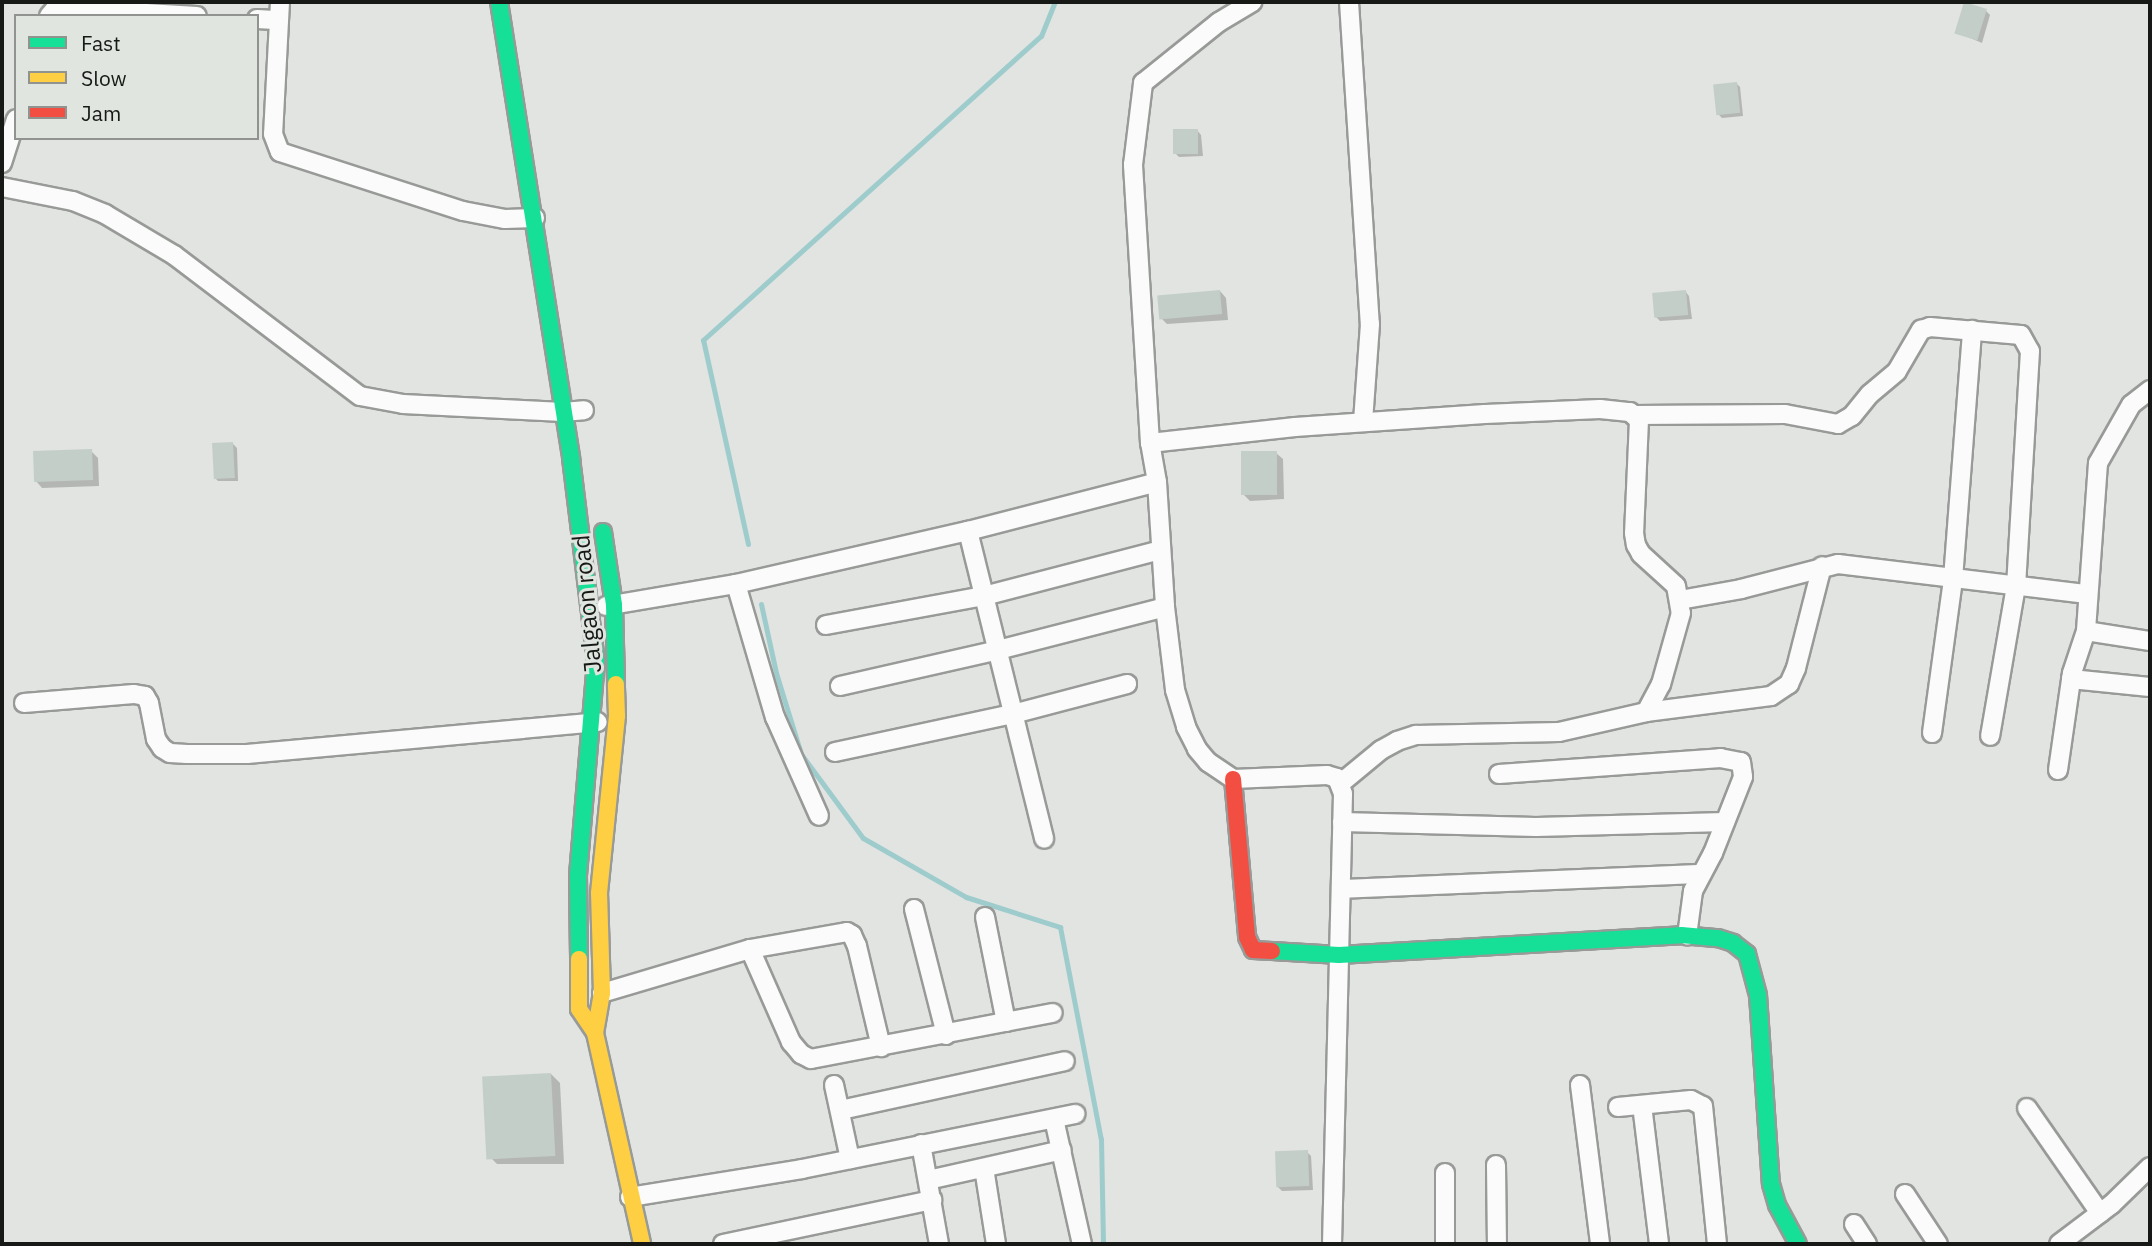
<!DOCTYPE html>
<html>
<head>
<meta charset="utf-8">
<style>
  body { margin:0 }
  #map { position:relative; width:2152px; height:1246px; overflow:hidden; background:#e1e4e0; font-family:"IBM Plex Sans",sans-serif }
  div>[style] { position:absolute }
  [style*='--x'] { left:calc(var(--x)*1px); top:calc(var(--y)*1px); width:calc(var(--w)*1px); rotate:calc(var(--a)*1deg) }
  .shadow>* { inset:0; background:#0003 }
  .stream>* { height:5px; margin:-2.5px; padding:0 2.5px; transform-origin:2.5px; border-radius:2.5px; background:#9ecccc }
  .building>* { inset:0; background:#c3cec9; transform-origin:0 0 }
  .roads { filter:drop-shadow(2px 0 #989a98) drop-shadow(-2px 0 #989a98) drop-shadow(0 2px #989a98) drop-shadow(0 -2px #989a98) }
  .street>* { height:18px; margin:-9px; padding:0 9px; transform-origin:9px; border-radius:9px; background:#fafbfa }
  .fast>* { height:16px; margin:-8px; padding:0 8px; transform-origin:8px; border-radius:8px; background:#16e098 }
  .slow>* { height:16px; margin:-8px; padding:0 8px; transform-origin:8px; border-radius:8px; background:#ffcf43 }
  .jam>* { height:16px; margin:-8px; padding:0 8px; transform-origin:8px; border-radius:8px; background:#f24e42 }
  span { translate:-50% -50%; white-space:nowrap; text-align:center; line-height:1.15; -webkit-text-stroke:6px #e0e5df; paint-order:stroke }
  .street-label { font-size:24px; color:#171917 }
  .frame { position:absolute; inset:0; border:4px solid #171917; pointer-events:none }
  .legend { position:absolute; left:14px; top:14px; width:245px; height:126px; box-sizing:border-box; background:#e0e5df; border:2px solid #90938f; margin:0; padding:9px 12px; list-style:none; font-size:21px; color:#171917 }
  .legend li { display:flex; align-items:center; gap:14px; height:35px }
  .legend b { width:35px; border:2px solid #90938f }
</style>
</head>
<body>
<div id="map">
  <div class="shadow">
    <div style="clip-path:polygon(1986px 11px,1990px 15px,1982px 43px,1956px 32px)"></div>
    <div style="clip-path:polygon(1736px 83px,1740px 87px,1743px 116px,1722px 118px,1718px 114px)"></div>
    <div style="clip-path:polygon(1197px 130px,1201px 135px,1203px 156px,1179px 157px,1175px 153px)"></div>
    <div style="clip-path:polygon(1220px 291px,1226px 298px,1228px 320px,1167px 324px,1160px 317px)"></div>
    <div style="clip-path:polygon(1685px 291px,1689px 296px,1692px 319px,1660px 321px,1656px 317px)"></div>
    <div style="clip-path:polygon(233px 444px,237px 448px,238px 481px,218px 481px,214px 477px)"></div>
    <div style="clip-path:polygon(91px 451px,98px 458px,99px 486px,42px 488px,36px 481px)"></div>
    <div style="clip-path:polygon(1276px 453px,1283px 459px,1284px 499px,1250px 501px,1244px 495px)"></div>
    <div style="clip-path:polygon(551px 1074px,560px 1083px,564px 1164px,497px 1164px,488px 1155px)"></div>
    <div style="clip-path:polygon(1307px 1152px,1311px 1156px,1313px 1190px,1282px 1191px,1278px 1187px)"></div>
  </div>
  <div class="stream">
    <div style="--x:748;--y:544;--w:209;--a:-102.4"></div>
    <div style="--x:703;--y:340;--w:455;--a:-42"></div>
    <div style="--x:1041;--y:36;--w:37;--a:-68"></div>
    <div style="--x:761;--y:604;--w:71;--a:77.7"></div>
    <div style="--x:776;--y:673;--w:85;--a:72.8"></div>
    <div style="--x:801;--y:754;--w:104;--a:53.6"></div>
    <div style="--x:863;--y:838;--w:119;--a:29.8"></div>
    <div style="--x:966;--y:897;--w:99;--a:17.7"></div>
    <div style="--x:1060;--y:927;--w:216;--a:79.1"></div>
    <div style="--x:1101;--y:1139;--w:105;--a:88.9"></div>
  </div>
  <div class="building">
    <div style="left:1964px;top:2px;width:24px;height:33px;rotate:17deg"></div>
    <div style="left:1737px;top:82px;width:31px;height:24px;rotate:84deg"></div>
    <div style="left:1173px;top:129px;width:25px;height:25px"></div>
    <div style="left:1220px;top:290px;width:24px;height:63px;rotate:85deg"></div>
    <div style="left:1686px;top:290px;width:25px;height:34px;rotate:85deg"></div>
    <div style="left:233px;top:442px;width:36px;height:21px;rotate:87deg"></div>
    <div style="left:92px;top:449px;width:31px;height:59px;rotate:88deg"></div>
    <div style="left:1241px;top:451px;width:36px;height:44px"></div>
    <div style="left:551px;top:1073px;width:83px;height:69px;rotate:87deg"></div>
    <div style="left:1308px;top:1150px;width:36px;height:33px;rotate:88deg"></div>
  </div>
  <div class="roads">
    <div class="street">
      <div style="--x:280;--y:2;--w:132;--a:93"></div>
      <div style="--x:273;--y:134;--w:19;--a:69"></div>
      <div style="--x:280;--y:152;--w:192;--a:17.9"></div>
      <div style="--x:463;--y:211;--w:43;--a:10.8"></div>
      <div style="--x:505;--y:219;--w:30;--a:-2"></div>
      <div style="--x:1349;--y:2;--w:323;--a:86.3"></div>
      <div style="--x:1370;--y:324;--w:98;--a:94.1"></div>
      <div style="--x:49;--y:16;--w:9;--a:-49"></div>
      <div style="--x:55;--y:9;--w:7;--a:-8"></div>
      <div style="--x:62;--y:8;--w:135;--a:3.4"></div>
      <div style="--x:257;--y:19;--w:22;--a:3"></div>
      <div style="--x:2;--y:163;--w:46;--a:-72.3"></div>
      <div style="--x:2;--y:187;--w:72;--a:11.2"></div>
      <div style="--x:73;--y:201;--w:35;--a:22"></div>
      <div style="--x:105;--y:214;--w:80;--a:30.7"></div>
      <div style="--x:174;--y:255;--w:233;--a:37.2"></div>
      <div style="--x:360;--y:396;--w:44;--a:10.5"></div>
      <div style="--x:403;--y:404;--w:160;--a:2.9"></div>
      <div style="--x:563;--y:412;--w:21;--a:-5"></div>
      <div style="--x:2150;--y:390;--w:24;--a:142"></div>
      <div style="--x:2131;--y:405;--w:67;--a:119.6"></div>
      <div style="--x:2098;--y:463;--w:168;--a:94.1"></div>
      <div style="--x:2086;--y:631;--w:65;--a:8.9"></div>
      <div style="--x:1635;--y:415;--w:150;--a:-0.4"></div>
      <div style="--x:1785;--y:414;--w:54;--a:10.7"></div>
      <div style="--x:1838;--y:424;--w:16;--a:-30"></div>
      <div style="--x:1852;--y:416;--w:28;--a:-51"></div>
      <div style="--x:1870;--y:394;--w:35;--a:-40"></div>
      <div style="--x:1897;--y:371;--w:48;--a:-59.7"></div>
      <div style="--x:1921;--y:330;--w:9;--a:-18"></div>
      <div style="--x:1930;--y:327;--w:91;--a:5"></div>
      <div style="--x:2021;--y:335;--w:18;--a:61"></div>
      <div style="--x:2030;--y:351;--w:235;--a:93.4"></div>
      <div style="--x:2016;--y:586;--w:152;--a:99.8"></div>
      <div style="--x:1150;--y:443;--w:146;--a:-6.3"></div>
      <div style="--x:1295;--y:427;--w:190;--a:-3.9"></div>
      <div style="--x:1485;--y:414;--w:115;--a:-2.5"></div>
      <div style="--x:1600;--y:409;--w:30;--a:6"></div>
      <div style="--x:1630;--y:412;--w:12;--a:42"></div>
      <div style="--x:1639;--y:420;--w:113;--a:92.5"></div>
      <div style="--x:1634;--y:533;--w:12;--a:81"></div>
      <div style="--x:1636;--y:545;--w:10;--a:61"></div>
      <div style="--x:1641;--y:554;--w:47;--a:42.4"></div>
      <div style="--x:1676;--y:586;--w:27;--a:80"></div>
      <div style="--x:1681;--y:613;--w:74;--a:105.7"></div>
      <div style="--x:1661;--y:684;--w:32;--a:118"></div>
      <div style="--x:1157;--y:482;--w:125;--a:86.3"></div>
      <div style="--x:1165;--y:607;--w:84;--a:83.1"></div>
      <div style="--x:1175;--y:690;--w:39;--a:73"></div>
      <div style="--x:1186;--y:727;--w:25;--a:63"></div>
      <div style="--x:1197;--y:749;--w:17;--a:50"></div>
      <div style="--x:1208;--y:762;--w:30;--a:34"></div>
      <div style="--x:1233;--y:779;--w:94;--a:-2.4"></div>
      <div style="--x:1327;--y:775;--w:10;--a:17"></div>
      <div style="--x:1337;--y:778;--w:17;--a:69"></div>
      <div style="--x:1343;--y:794;--w:450;--a:91.4"></div>
      <div style="--x:968;--y:531;--w:195;--a:-14.5"></div>
      <div style="--x:1157;--y:482;--w:40;--a:-100"></div>
      <div style="--x:1150;--y:443;--w:279;--a:-93.5"></div>
      <div style="--x:1133;--y:165;--w:83;--a:-83"></div>
      <div style="--x:1143;--y:83;--w:97;--a:-38.8"></div>
      <div style="--x:1219;--y:22;--w:39;--a:-31"></div>
      <div style="--x:736;--y:584;--w:139;--a:73.7"></div>
      <div style="--x:775;--y:717;--w:108;--a:66"></div>
      <div style="--x:1680;--y:600;--w:62;--a:-10.2"></div>
      <div style="--x:1741;--y:589;--w:100;--a:-14.5"></div>
      <div style="--x:1838;--y:564;--w:251;--a:6.9"></div>
      <div style="--x:606;--y:606;--w:132;--a:-9.6"></div>
      <div style="--x:736;--y:584;--w:238;--a:-12.9"></div>
      <div style="--x:968;--y:531;--w:317;--a:76.1"></div>
      <div style="--x:826;--y:625;--w:161;--a:-10.4"></div>
      <div style="--x:984;--y:596;--w:183;--a:-14.6"></div>
      <div style="--x:2071;--y:679;--w:79;--a:5.8"></div>
      <div style="--x:840;--y:686;--w:162;--a:-12.8"></div>
      <div style="--x:998;--y:650;--w:172;--a:-14.4"></div>
      <div style="--x:24;--y:703;--w:110;--a:-4.7"></div>
      <div style="--x:134;--y:694;--w:11;--a:10"></div>
      <div style="--x:145;--y:696;--w:8;--a:60"></div>
      <div style="--x:149;--y:703;--w:37;--a:79"></div>
      <div style="--x:156;--y:739;--w:11;--a:56"></div>
      <div style="--x:162;--y:748;--w:9;--a:32"></div>
      <div style="--x:170;--y:753;--w:17;--a:3"></div>
      <div style="--x:187;--y:754;--w:60;--a:0"></div>
      <div style="--x:247;--y:754;--w:352;--a:-5.2"></div>
      <div style="--x:1932;--y:733;--w:155;--a:-82.2"></div>
      <div style="--x:1953;--y:579;--w:250;--a:-85.6"></div>
      <div style="--x:835;--y:752;--w:182;--a:-12.1"></div>
      <div style="--x:1013;--y:714;--w:118;--a:-14.7"></div>
      <div style="--x:2058;--y:770;--w:98;--a:-81.8"></div>
      <div style="--x:2072;--y:673;--w:44;--a:-71.6"></div>
      <div style="--x:1499;--y:774;--w:222;--a:-4.1"></div>
      <div style="--x:1720;--y:758;--w:21;--a:11"></div>
      <div style="--x:1741;--y:762;--w:15;--a:82"></div>
      <div style="--x:1743;--y:777;--w:82;--a:111.5"></div>
      <div style="--x:1713;--y:853;--w:43;--a:117.8"></div>
      <div style="--x:1693;--y:891;--w:45;--a:97.6"></div>
      <div style="--x:1341;--y:783;--w:52;--a:-39.5"></div>
      <div style="--x:1381;--y:750;--w:18;--a:-29"></div>
      <div style="--x:1397;--y:741;--w:20;--a:-18"></div>
      <div style="--x:1416;--y:735;--w:143;--a:-1.2"></div>
      <div style="--x:1559;--y:732;--w:89;--a:-12.9"></div>
      <div style="--x:1646;--y:712;--w:126;--a:-7.3"></div>
      <div style="--x:1771;--y:696;--w:22;--a:-34"></div>
      <div style="--x:1789;--y:684;--w:17;--a:-66"></div>
      <div style="--x:1796;--y:668;--w:105;--a:-75.7"></div>
      <div style="--x:1342;--y:822;--w:194;--a:1.5"></div>
      <div style="--x:1536;--y:827;--w:189;--a:-1.5"></div>
      <div style="--x:1341;--y:889;--w:360;--a:-2.4"></div>
      <div style="--x:914;--y:909;--w:130;--a:75.7"></div>
      <div style="--x:985;--y:917;--w:107;--a:78.7"></div>
      <div style="--x:750;--y:949;--w:102;--a:66.2"></div>
      <div style="--x:791;--y:1042;--w:16;--a:50"></div>
      <div style="--x:801;--y:1054;--w:11;--a:27"></div>
      <div style="--x:811;--y:1059;--w:246;--a:-10.8"></div>
      <div style="--x:602;--y:993;--w:154;--a:-16.6"></div>
      <div style="--x:750;--y:949;--w:98;--a:-9.9"></div>
      <div style="--x:847;--y:932;--w:6;--a:31"></div>
      <div style="--x:852;--y:935;--w:12;--a:66"></div>
      <div style="--x:857;--y:946;--w:104;--a:76.6"></div>
      <div style="--x:834;--y:1085;--w:76;--a:77.8"></div>
      <div style="--x:1580;--y:1085;--w:160;--a:82.8"></div>
      <div style="--x:1642;--y:1105;--w:140;--a:83"></div>
      <div style="--x:1618;--y:1107;--w:73;--a:-5.5"></div>
      <div style="--x:1691;--y:1100;--w:13;--a:27"></div>
      <div style="--x:1703;--y:1106;--w:139;--a:84.2"></div>
      <div style="--x:2027;--y:1108;--w:128;--a:55.2"></div>
      <div style="--x:841;--y:1110;--w:229;--a:-12.3"></div>
      <div style="--x:1054;--y:1119;--w:128;--a:77.4"></div>
      <div style="--x:921;--y:1144;--w:102;--a:79.8"></div>
      <div style="--x:1496;--y:1165;--w:79;--a:89.3"></div>
      <div style="--x:984;--y:1168;--w:77;--a:81"></div>
      <div style="--x:1445;--y:1173;--w:71;--a:90"></div>
      <div style="--x:928;--y:1180;--w:137;--a:-12.6"></div>
      <div style="--x:1905;--y:1194;--w:60;--a:56.6"></div>
      <div style="--x:630;--y:1197;--w:174;--a:-9.2"></div>
      <div style="--x:802;--y:1169;--w:279;--a:-11.4"></div>
      <div style="--x:1854;--y:1224;--w:24;--a:57"></div>
      <div style="--x:723;--y:1244;--w:214;--a:-11.9"></div>
      <div style="--x:2059;--y:1244;--w:66;--a:-37"></div>
      <div style="--x:2112;--y:1204;--w:53;--a:-44.2"></div>
    </div>
    <div class="fast">
      <div style="--x:499;--y:2;--w:462;--a:81"></div>
      <div style="--x:571;--y:458;--w:205;--a:83"></div>
      <div style="--x:596;--y:661;--w:215;--a:94.8"></div>
      <div style="--x:578;--y:875;--w:84;--a:89.3"></div>
      <div style="--x:603;--y:532;--w:74;--a:81.4"></div>
      <div style="--x:614;--y:605;--w:79;--a:88.5"></div>
      <div style="--x:1272;--y:951;--w:67;--a:3.4"></div>
      <div style="--x:1339;--y:955;--w:343;--a:-3.3"></div>
      <div style="--x:1681;--y:935;--w:37;--a:5"></div>
      <div style="--x:1718;--y:938;--w:16;--a:18"></div>
      <div style="--x:1733;--y:943;--w:18;--a:38"></div>
      <div style="--x:1747;--y:954;--w:42;--a:75"></div>
      <div style="--x:1758;--y:995;--w:189;--a:86.1"></div>
      <div style="--x:1771;--y:1184;--w:22;--a:74"></div>
      <div style="--x:1777;--y:1205;--w:44;--a:61.7"></div>
    </div>
    <div class="slow">
      <div style="--x:579;--y:959;--w:50;--a:90"></div>
      <div style="--x:579;--y:1009;--w:29;--a:56"></div>
      <div style="--x:595;--y:1033;--w:216;--a:77.4"></div>
      <div style="--x:595;--y:1033;--w:41;--a:-80.1"></div>
      <div style="--x:602;--y:993;--w:100;--a:-91.7"></div>
      <div style="--x:599;--y:893;--w:178;--a:-84.2"></div>
      <div style="--x:617;--y:716;--w:32;--a:-92"></div>
    </div>
    <div class="jam">
      <div style="--x:1233;--y:779;--w:159;--a:84.9"></div>
      <div style="--x:1247;--y:937;--w:14;--a:65"></div>
      <div style="--x:1253;--y:950;--w:19;--a:3"></div>
    </div>
  </div>
  <div class="street-label">
    <span style="left:587px;top:604px;rotate:-95deg">Jalgaon road</span>
  </div>
  <div class="frame"></div>
  <ul class="legend">
  <li><b style="height:9px;background:#16e098"></b>Fast</li>
  <li><b style="height:9px;background:#ffcf43"></b>Slow</li>
  <li><b style="height:9px;background:#f24e42"></b>Jam</li>
  </ul>
</div>
</body>
</html>
